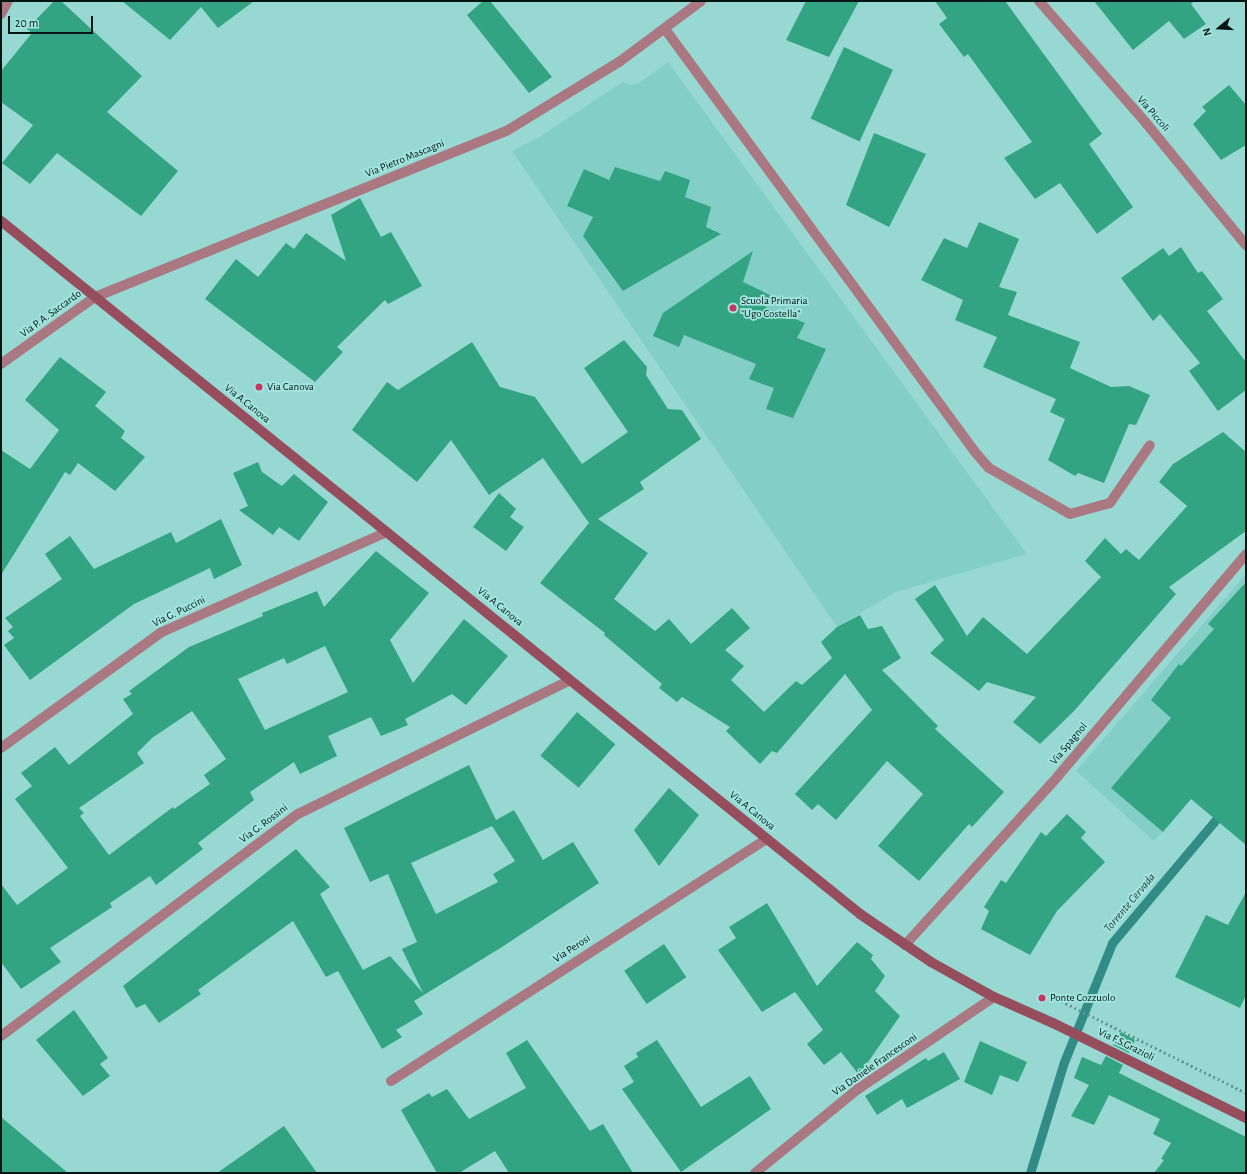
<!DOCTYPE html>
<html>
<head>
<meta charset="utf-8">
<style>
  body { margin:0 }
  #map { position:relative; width:1247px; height:1174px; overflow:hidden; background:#97d9d2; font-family:"Alegreya Sans",sans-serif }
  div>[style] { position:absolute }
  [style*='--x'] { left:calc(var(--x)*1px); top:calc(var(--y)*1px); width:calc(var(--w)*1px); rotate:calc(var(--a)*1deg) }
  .built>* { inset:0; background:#83cfc8 }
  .stream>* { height:9px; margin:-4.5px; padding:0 4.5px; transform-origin:4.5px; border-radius:4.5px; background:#308c85 }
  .building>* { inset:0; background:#33a481; transform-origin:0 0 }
  .path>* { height:2.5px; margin-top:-1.25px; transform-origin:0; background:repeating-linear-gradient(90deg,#639690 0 2px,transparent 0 5px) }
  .street>* { height:10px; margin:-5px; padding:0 5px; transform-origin:5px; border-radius:5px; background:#aa7880 }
  .secondary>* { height:10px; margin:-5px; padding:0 5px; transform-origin:5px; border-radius:5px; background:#964e5d }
  .dots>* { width:11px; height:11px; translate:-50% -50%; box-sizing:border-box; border:2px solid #a3e6df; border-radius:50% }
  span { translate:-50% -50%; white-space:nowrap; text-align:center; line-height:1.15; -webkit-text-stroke:3.5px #a3e6df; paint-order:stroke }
  .street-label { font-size:11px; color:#001614 }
  .poi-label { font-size:11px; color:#001614 }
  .left { translate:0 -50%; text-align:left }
  .water-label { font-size:12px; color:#26423f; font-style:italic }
  .frame { position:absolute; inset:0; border:2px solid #001614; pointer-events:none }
  .north { position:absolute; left:1199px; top:8px; width:40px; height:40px; -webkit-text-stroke:3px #a3e6df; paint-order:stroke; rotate:252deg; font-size:11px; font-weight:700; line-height:16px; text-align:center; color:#001614 }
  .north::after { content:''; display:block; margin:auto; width:14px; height:18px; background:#001614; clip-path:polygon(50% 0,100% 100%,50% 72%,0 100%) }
  .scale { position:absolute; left:8px; top:16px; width:85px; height:18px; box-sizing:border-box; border:2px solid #001614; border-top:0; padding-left:5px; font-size:12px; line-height:14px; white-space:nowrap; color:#001614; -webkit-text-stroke:3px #a3e6df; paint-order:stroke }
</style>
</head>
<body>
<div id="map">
  <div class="built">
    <div style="clip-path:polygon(668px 62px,961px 464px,1027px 554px,896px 592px,837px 627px,512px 151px,539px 137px,623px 82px,631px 85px,639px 83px)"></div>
    <div style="clip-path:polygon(1246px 574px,1246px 737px,1154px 841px,1076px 771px)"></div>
  </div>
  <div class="stream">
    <div style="--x:1030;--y:1173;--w:116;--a:-73"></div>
    <div style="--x:1064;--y:1062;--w:128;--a:-68"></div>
    <div style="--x:1112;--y:943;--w:172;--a:-49.9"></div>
  </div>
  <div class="building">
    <div style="clip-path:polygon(54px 1px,61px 1px,142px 76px,107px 112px,178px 171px,141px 216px,57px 153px,30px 184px,2px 163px,33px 125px,1px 102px,1px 71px,32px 33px,27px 29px)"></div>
    <div style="clip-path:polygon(122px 1px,254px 1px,218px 28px,201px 7px,170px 40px)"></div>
    <div style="clip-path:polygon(483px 1px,490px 1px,552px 77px,529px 93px,467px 15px)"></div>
    <div style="clip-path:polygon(806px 1px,859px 1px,829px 57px,786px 40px)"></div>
    <div style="clip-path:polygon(935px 1px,1005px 1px,1102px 134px,1089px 144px,1133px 207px,1097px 234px,1060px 183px,1035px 199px,1004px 158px,1032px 142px,968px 54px,964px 57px,939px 24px,947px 18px)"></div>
    <div style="clip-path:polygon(1094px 1px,1194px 1px,1191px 4px,1206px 24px,1184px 39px,1169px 21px,1133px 50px)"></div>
    <div style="left:844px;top:47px;width:54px;height:79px;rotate:25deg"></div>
    <div style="clip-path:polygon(1229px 85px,1246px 105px,1246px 145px,1221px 160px,1193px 124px,1206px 111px,1202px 107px)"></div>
    <div style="clip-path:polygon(874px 133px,926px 154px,889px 227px,846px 205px)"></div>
    <div style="clip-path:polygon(615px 167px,660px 181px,665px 171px,690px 180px,685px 197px,711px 207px,706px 227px,721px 234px,623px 291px,583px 236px,593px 217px,567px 206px,584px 169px,609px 180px)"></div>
    <div style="clip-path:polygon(360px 198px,381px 237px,391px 232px,422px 286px,388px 304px,385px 300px,337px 347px,343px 352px,315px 382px,205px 299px,236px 259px,258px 277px,286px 243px,294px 249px,306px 233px,346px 261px,331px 215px)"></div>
    <div style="clip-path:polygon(979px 222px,1019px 239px,999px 287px,1017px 292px,1008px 315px,1080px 342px,1070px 368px,1111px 387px,1129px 386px,1150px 395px,1136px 425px,1129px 424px,1104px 483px,1078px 473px,1075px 476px,1048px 460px,1065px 419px,1050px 412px,1056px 399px,983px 367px,997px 337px,955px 320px,963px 300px,921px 280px,944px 238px,967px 248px)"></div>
    <div style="clip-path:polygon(1181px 247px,1198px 273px,1202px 271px,1223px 299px,1207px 311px,1246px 362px,1246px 390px,1218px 411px,1189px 371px,1200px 363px,1160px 314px,1153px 321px,1121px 278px,1163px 248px,1169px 256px)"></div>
    <div style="clip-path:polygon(753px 251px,743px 282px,770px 295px,765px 307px,805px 323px,797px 338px,826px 349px,793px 418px,766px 409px,774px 388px,749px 379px,756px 364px,684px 335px,679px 347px,653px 336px,663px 313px)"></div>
    <div style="clip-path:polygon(624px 340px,647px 367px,646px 375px,668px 409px,682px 410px,701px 439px,640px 482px,644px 489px,598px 519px,648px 553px,614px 599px,655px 631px,669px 619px,691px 644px,732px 608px,750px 628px,725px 650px,744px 666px,731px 680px,764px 712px,796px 681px,802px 685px,832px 658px,821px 642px,837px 627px,860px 615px,868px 629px,882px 626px,901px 658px,882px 670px,938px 726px,935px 729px,1004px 792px,972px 827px,969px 824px,919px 881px,878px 846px,923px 794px,887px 761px,836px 820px,818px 804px,812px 810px,795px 794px,872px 710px,845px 674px,777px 753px,772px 751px,760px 764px,726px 731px,730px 727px,682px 697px,677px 702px,659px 688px,662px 684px,604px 635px,605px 633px,540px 583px,589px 523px,543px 458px,489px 495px,451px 440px,417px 482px,352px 430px,387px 382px,398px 390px,472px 342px,500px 387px,535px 397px,582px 464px,628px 432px,584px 368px)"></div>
    <div style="clip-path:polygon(60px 357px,106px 392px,95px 406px,125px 431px,121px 438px,145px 457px,115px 491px,78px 463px,70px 475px,65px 472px,1px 575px,1px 450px,30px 469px,59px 430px,25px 400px)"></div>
    <div style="clip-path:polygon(1223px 432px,1246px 452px,1246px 531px,1169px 587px,1176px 594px,1074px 711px,1040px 744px,1013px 722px,1036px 697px,987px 682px,979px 691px,930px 653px,944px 640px,915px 599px,935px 585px,967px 636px,983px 617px,1027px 654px,1101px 577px,1085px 561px,1105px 538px,1121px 554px,1126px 549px,1139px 560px,1187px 506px,1159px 482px,1173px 464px)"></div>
    <div style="clip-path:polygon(258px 462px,262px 472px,282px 486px,294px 474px,328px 502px,299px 541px,279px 527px,273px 535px,239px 510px,248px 506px,233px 473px)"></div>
    <div style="clip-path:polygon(499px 493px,516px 509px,510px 517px,524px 527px,506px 551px,473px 527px)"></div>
    <div style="clip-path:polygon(221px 519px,242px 565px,214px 579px,210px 568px,134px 604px,30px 680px,4px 645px,14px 638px,8px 631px,13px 627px,5px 618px,62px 579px,45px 554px,70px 536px,94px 569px,171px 532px,176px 543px)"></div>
    <div style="clip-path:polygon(evenodd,376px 551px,429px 593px,390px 640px,413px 683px,464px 619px,508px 656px,466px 705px,452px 694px,405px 719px,408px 725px,381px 736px,371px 717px,328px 736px,337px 756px,300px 774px,294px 762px,250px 792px,254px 800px,198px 843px,203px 849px,156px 885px,150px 876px,110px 903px,112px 907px,50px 948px,61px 962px,21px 989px,1px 962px,1px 884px,17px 905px,68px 868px,15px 799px,32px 786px,21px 773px,55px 747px,69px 765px,133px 714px,123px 699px,132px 694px,129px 691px,189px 647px,263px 616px,262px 613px,317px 591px,324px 607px,376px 551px,325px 646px,348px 692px,265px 730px,238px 679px,284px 658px,287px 664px,325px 646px,376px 551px,192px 711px,226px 759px,204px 775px,210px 784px,174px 809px,173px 807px,109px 855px,80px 816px,84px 813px,79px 808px,144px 763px,137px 753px,152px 738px,192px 711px)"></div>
    <div style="clip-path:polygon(1246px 582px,1246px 845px,1191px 799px,1163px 832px,1111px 788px,1171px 718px,1151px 700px,1179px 664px,1181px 666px,1214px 629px,1208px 624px)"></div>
    <div style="left:577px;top:712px;width:50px;height:57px;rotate:40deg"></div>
    <div style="clip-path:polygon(evenodd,469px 765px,496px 820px,514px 810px,543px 860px,573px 842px,599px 883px,502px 947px,414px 1001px,423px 1014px,396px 1030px,402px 1037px,382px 1049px,338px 971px,326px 977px,293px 921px,198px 990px,201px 994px,159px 1023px,145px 1004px,136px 1008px,123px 986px,296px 849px,330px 887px,320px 894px,363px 970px,390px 956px,423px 993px,402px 949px,417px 942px,388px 874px,370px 882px,344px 828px,469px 765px,492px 826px,515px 861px,493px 874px,498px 882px,436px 914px,411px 863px,492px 826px)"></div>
    <div style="clip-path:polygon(669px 788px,699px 815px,659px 866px,634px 830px)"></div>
    <div style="clip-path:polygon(1067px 814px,1086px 832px,1081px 838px,1105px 862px,1057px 911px,1030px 955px,981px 929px,989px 911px,984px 907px,1001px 880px,1006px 883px,1041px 832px,1046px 836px)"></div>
    <div style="clip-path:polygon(1246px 892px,1246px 995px,1240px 1008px,1175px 977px,1206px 915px,1228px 925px)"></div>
    <div style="clip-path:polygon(767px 903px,817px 986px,857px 942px,873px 955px,871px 959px,885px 976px,875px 991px,900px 1016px,859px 1075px,841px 1052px,824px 1065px,807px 1044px,823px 1030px,795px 992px,762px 1012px,718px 950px,736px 938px,729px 927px)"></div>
    <div style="left:664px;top:944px;width:40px;height:48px;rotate:56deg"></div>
    <div style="clip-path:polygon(74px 1010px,108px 1058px,100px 1064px,110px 1076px,83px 1096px,36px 1040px)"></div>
    <div style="clip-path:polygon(1121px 1032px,1135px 1040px,1129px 1053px,1113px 1045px)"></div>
    <div style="clip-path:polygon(527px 1040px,590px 1131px,603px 1124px,633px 1173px,509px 1173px,495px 1151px,459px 1173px,437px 1173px,401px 1110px,429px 1093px,432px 1097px,447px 1089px,469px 1119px,526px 1088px,506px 1053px)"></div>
    <div style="clip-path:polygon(657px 1040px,701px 1107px,750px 1076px,771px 1109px,681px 1172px,622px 1089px,634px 1082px,624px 1066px,638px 1057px,636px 1053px)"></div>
    <div style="clip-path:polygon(980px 1041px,1027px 1062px,1018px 1082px,1000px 1075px,992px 1095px,964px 1082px)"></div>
    <div style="clip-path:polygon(944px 1052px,960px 1079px,907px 1108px,902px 1099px,877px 1115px,865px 1096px,926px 1058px,928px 1061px)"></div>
    <div style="clip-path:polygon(1106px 1056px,1123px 1065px,1119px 1073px,1246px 1137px,1246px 1173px,1154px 1173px,1164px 1160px,1161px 1159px,1171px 1143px,1153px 1134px,1160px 1119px,1109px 1095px,1094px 1125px,1071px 1116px,1089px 1085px,1074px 1078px,1082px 1057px,1101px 1065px)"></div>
    <div style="clip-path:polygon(1px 1117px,68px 1173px,1px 1173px)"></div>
    <div style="clip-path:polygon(284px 1126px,317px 1173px,217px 1173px)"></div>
  </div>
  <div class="path">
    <div style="--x:1061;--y:1001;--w:207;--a:26.4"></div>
  </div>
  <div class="street">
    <div style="--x:1039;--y:1;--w:162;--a:48.7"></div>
    <div style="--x:1146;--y:123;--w:158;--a:50.7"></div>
    <div style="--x:1;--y:14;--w:15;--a:-62"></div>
    <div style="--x:665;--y:29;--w:524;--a:53.76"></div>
    <div style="--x:975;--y:452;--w:21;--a:49"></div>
    <div style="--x:989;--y:468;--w:93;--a:29.6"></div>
    <div style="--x:1070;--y:514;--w:41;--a:-15.4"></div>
    <div style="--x:1110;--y:503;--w:70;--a:-55.4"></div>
    <div style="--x:1;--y:364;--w:115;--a:-35.5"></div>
    <div style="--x:95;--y:297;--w:445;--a:-22"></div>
    <div style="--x:508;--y:130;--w:130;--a:-31.5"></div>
    <div style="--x:619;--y:62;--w:102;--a:-36.6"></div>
    <div style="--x:1;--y:748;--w:198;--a:-35.8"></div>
    <div style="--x:162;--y:632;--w:246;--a:-24"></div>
    <div style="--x:905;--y:945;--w:228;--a:-47.8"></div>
    <div style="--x:1058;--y:776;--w:291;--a:-49.7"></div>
    <div style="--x:1;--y:1036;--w:371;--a:-36.8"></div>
    <div style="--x:298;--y:814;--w:303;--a:-26.2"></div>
    <div style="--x:391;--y:1081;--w:447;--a:-32.8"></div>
    <div style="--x:755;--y:1173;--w:133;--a:-39.2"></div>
    <div style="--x:858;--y:1089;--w:164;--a:-34.1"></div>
  </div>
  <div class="secondary">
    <div style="--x:1;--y:221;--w:1104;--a:38.89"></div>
    <div style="--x:860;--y:914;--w:86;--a:34.1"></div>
    <div style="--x:931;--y:962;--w:72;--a:29.1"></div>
    <div style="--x:994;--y:997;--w:64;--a:23.8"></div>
    <div style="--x:1053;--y:1023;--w:215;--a:26.2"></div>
  </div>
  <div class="dots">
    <div style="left:733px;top:308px;background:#c5365f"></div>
    <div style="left:259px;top:387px;background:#c5365f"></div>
    <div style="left:1042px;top:998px;background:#c5365f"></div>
  </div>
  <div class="street-label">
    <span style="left:1153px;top:114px;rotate:49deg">Via Piccoli</span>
    <span style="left:405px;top:159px;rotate:-22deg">Via Pietro Mascagni</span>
    <span style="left:51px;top:314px;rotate:-36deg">Via P. A. Saccardo</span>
    <span style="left:247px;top:404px;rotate:39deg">Via A.Canova</span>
    <span style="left:500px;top:607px;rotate:39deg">Via A.Canova</span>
    <span style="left:179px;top:612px;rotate:-26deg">Via G. Puccini</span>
    <span style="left:1069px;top:744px;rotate:-50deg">Via Spagnol</span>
    <span style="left:752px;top:811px;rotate:39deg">Via A.Canova</span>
    <span style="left:264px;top:824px;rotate:-37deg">Via G. Rossini</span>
    <span style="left:572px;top:949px;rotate:-33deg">Via Perosi</span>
    <span style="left:1126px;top:1045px;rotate:26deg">Via F.S.Grazioli</span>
    <span style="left:875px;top:1065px;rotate:-35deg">Via Daniele Francesconi</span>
  </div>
  <div class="poi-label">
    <span class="left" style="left:741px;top:308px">Scuola Primaria<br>"Ugo Costella"</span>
    <span class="left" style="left:267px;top:387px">Via Canova</span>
    <span class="left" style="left:1050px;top:998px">Ponte Cozzuolo</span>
  </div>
  <div class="water-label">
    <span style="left:1130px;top:903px;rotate:-50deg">Torrente Cervada</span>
  </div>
  <div class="frame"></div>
  <div class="north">N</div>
  <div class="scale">20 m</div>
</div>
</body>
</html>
